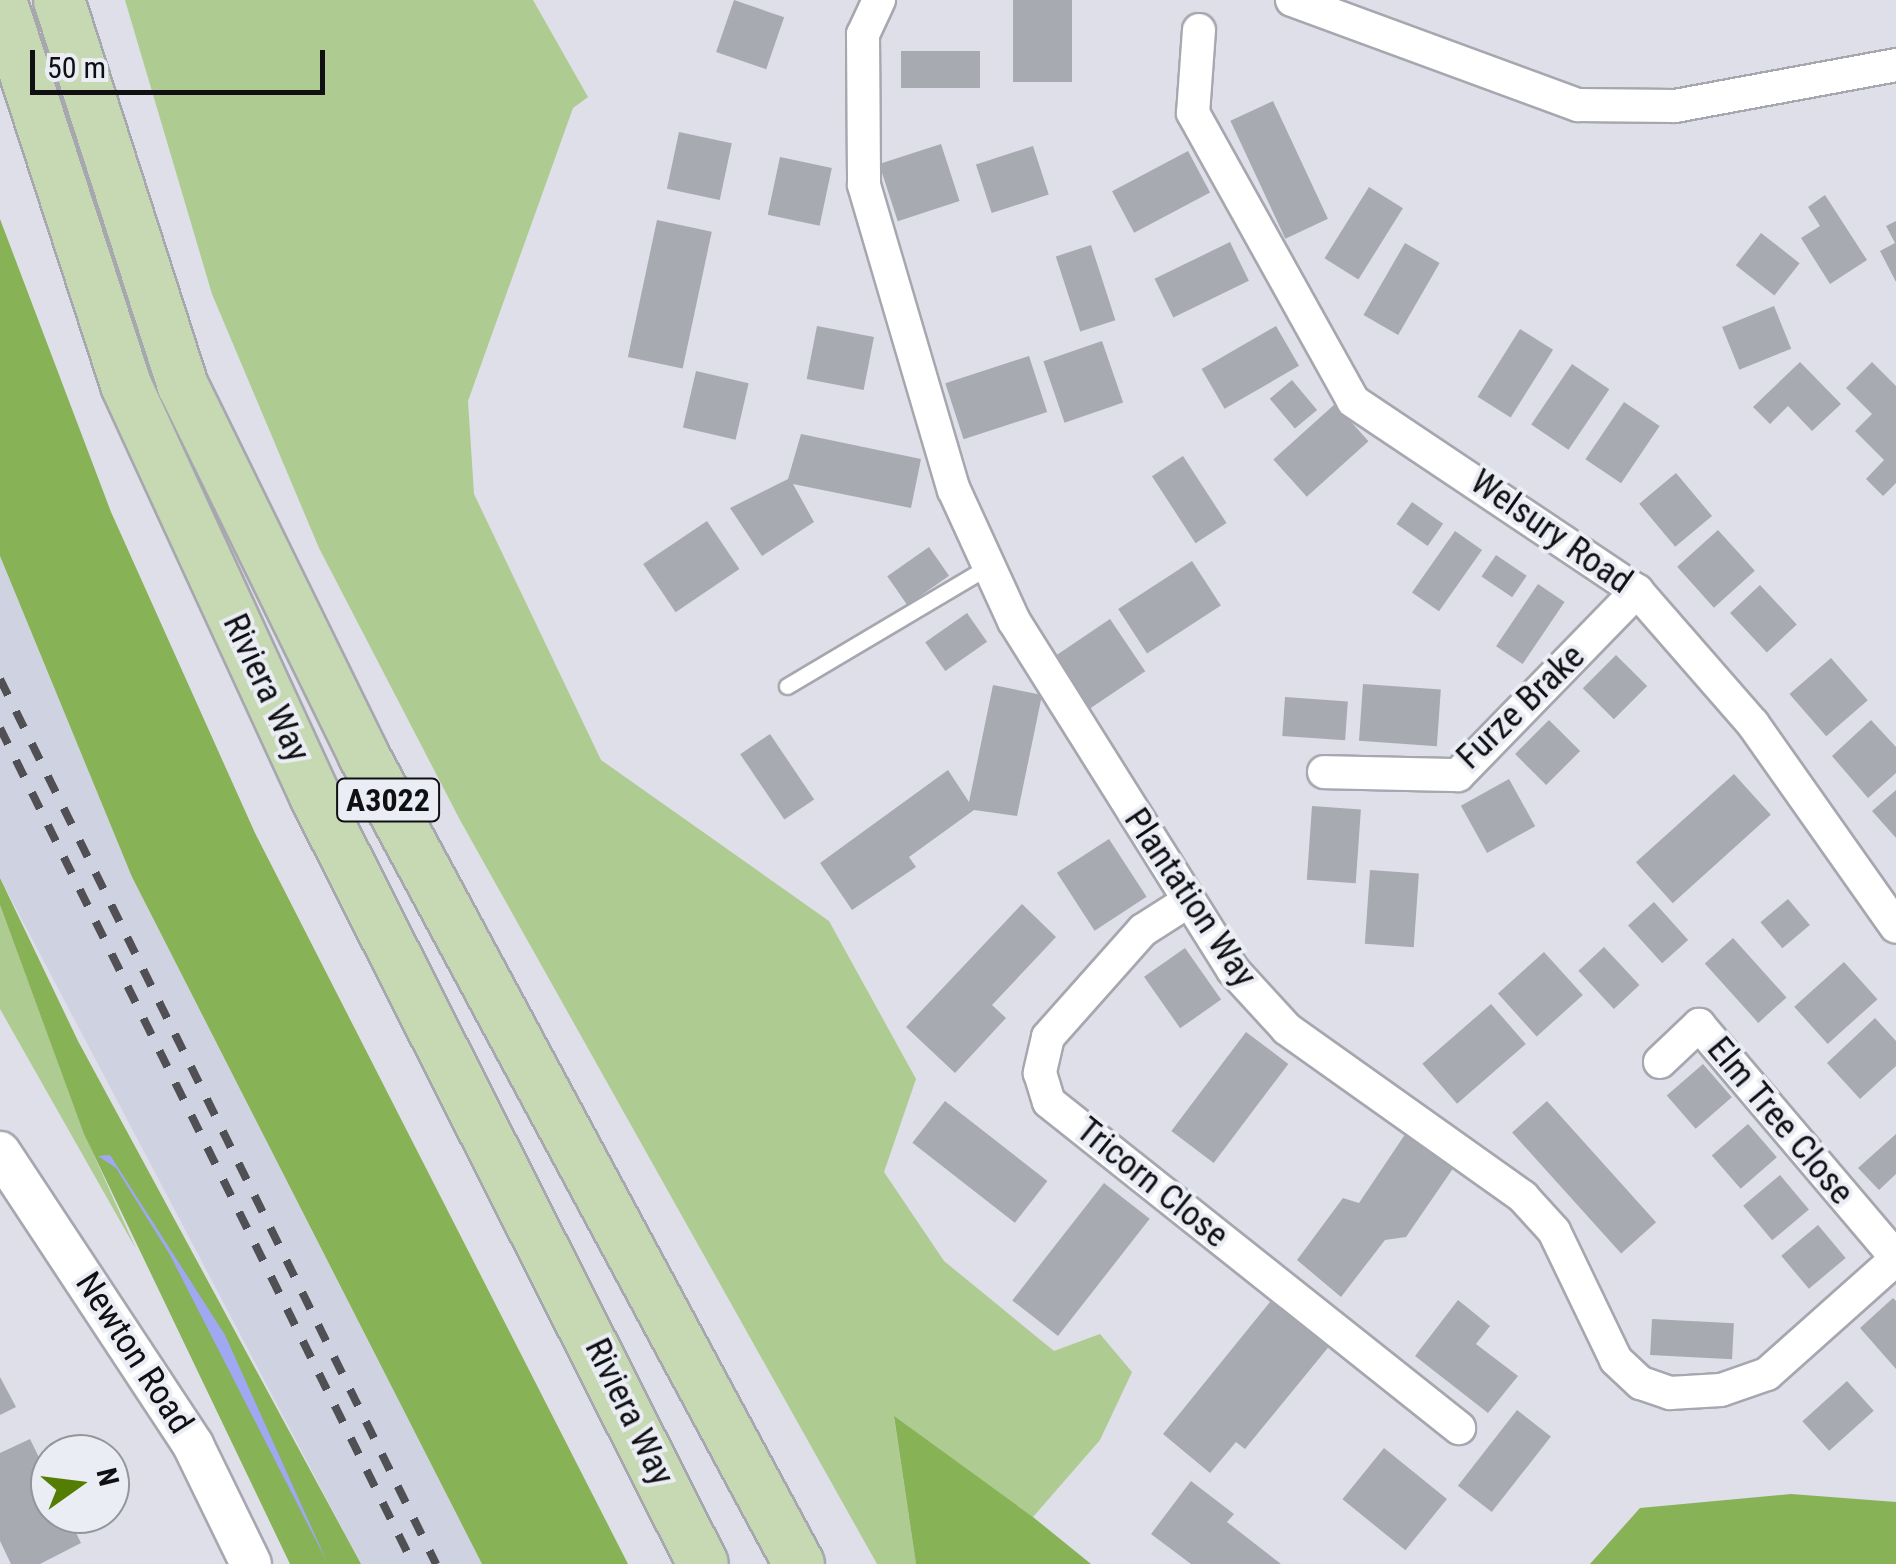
<!DOCTYPE html>
<html>
<head>
<meta charset="utf-8">
<style>
  body { margin:0 }
  #map { position:relative; width:1896px; height:1564px; overflow:hidden; background:#dedfe8; font-family:"Roboto Condensed",sans-serif }
  div>[style] { position:absolute }
  [style*='--x'] { left:calc(var(--x)*1px); top:calc(var(--y)*1px); width:calc(var(--w)*1px); rotate:calc(var(--a)*1deg) }
  .built>* { inset:0; background:#cfd2e1 }
  .green>* { inset:0; background:#aecb91 }
  .forest>* { inset:0; background:#87b256 }
  .water>* { inset:0; background:#9fa8f0 }
  .building>* { inset:0; background:#a8aab2; transform-origin:0 0 }
  .roads { filter:drop-shadow(2px 0 #a6a7af) drop-shadow(-2px 0 #a6a7af) drop-shadow(0 2px #a6a7af) drop-shadow(0 -2px #a6a7af) }
  .service>* { height:15px; margin:-7.5px; padding:0 7.5px; transform-origin:7.5px; border-radius:7.5px; background:#fff }
  .minor>* { height:32px; margin:-16px; padding:0 16px; transform-origin:16px; border-radius:16px; background:#fff }
  .tertiary>* { height:40px; margin:-20px; padding:0 20px; transform-origin:20px; border-radius:20px; background:#fff }
  .primary>* { height:50px; margin:-25px; padding:0 25px; transform-origin:25px; border-radius:25px; background:#c6d9b3 }
  .rail>* { height:8px; margin-top:-4px; transform-origin:0; background:repeating-linear-gradient(90deg,#4f4f54 0 18px,transparent 0 36px) }
  span { translate:-50% -50%; white-space:nowrap; text-align:center; line-height:1.15; -webkit-text-stroke:8px #ebedf5; paint-order:stroke }
  .shield-label span { padding:2px 8px; background:#ebedf5; border:2px solid; border-radius:8px; -webkit-text-stroke-width:0 }
  .shield-label { font-size:32px; color:#101013; font-weight:700 }
  .street-label { font-size:35px; color:#101013 }
  .north { position:absolute; left:30px; top:1434px; width:100px; height:100px; box-sizing:border-box; background:#ebedf5; border:2px solid #93959b; border-radius:50%; rotate:76deg; font-size:28px; font-weight:700; line-height:40px; text-align:center; color:#101013 }
  .north::after { content:''; display:block; margin:auto; width:35px; height:45px; background:#537e03; clip-path:polygon(50% 0,100% 100%,50% 72%,0 100%) }
  .scale { position:absolute; left:30px; top:50px; width:295px; height:45px; box-sizing:border-box; border:5px solid #101013; border-top:0; padding-left:12px; font-size:30px; line-height:35px; white-space:nowrap; color:#101013; -webkit-text-stroke:8px #ebedf5; paint-order:stroke }
</style>
</head>
<body>
<div id="map">
  <div class="built">
    <div style="clip-path:polygon(0 556px,132px 877px,482px 1564px,361px 1564px,0 878px)"></div>
  </div>
  <div class="green">
    <div style="clip-path:polygon(125px 0,533px 0,588px 97px,573px 108px,468px 401px,474px 494px,601px 760px,829px 921px,916px 1079px,884px 1172px,944px 1261px,1054px 1351px,1100px 1334px,1132px 1372px,1100px 1440px,1033px 1517px,894px 1417px,916px 1564px,877px 1564px,460px 820px,319px 548px,212px 294px)"></div>
    <div style="clip-path:polygon(0 905px,84px 1133px,136px 1249px,0 1009px)"></div>
  </div>
  <div class="forest">
    <div style="clip-path:polygon(0 219px,111px 512px,255px 833px,628px 1564px,482px 1564px,132px 877px,0 556px)"></div>
    <div style="clip-path:polygon(0 878px,78px 1041px,361px 1564px,290px 1564px,84px 1134px,0 905px)"></div>
    <div style="clip-path:polygon(894px 1416px,1033px 1517px,1091px 1564px,916px 1564px)"></div>
    <div style="clip-path:polygon(1791px 1494px,1896px 1502px,1896px 1564px,1590px 1564px,1640px 1508px)"></div>
  </div>
  <div class="water">
    <div style="clip-path:polygon(110px 1155px,225px 1335px,328px 1564px,170px 1255px,116px 1168px,98px 1156px)"></div>
  </div>
  <div class="building">
    <div style="left:734px;top:0;width:53px;height:55px;rotate:19deg"></div>
    <div style="left:1013px;top:0;width:59px;height:82px"></div>
    <div style="left:901px;top:51px;width:79px;height:37px"></div>
    <div style="left:1273px;top:101px;width:130px;height:47px;rotate:65deg"></div>
    <div style="left:679px;top:132px;width:54px;height:58px;rotate:12deg"></div>
    <div style="left:941px;top:144px;width:60px;height:65px;rotate:72deg"></div>
    <div style="left:1033px;top:146px;width:51px;height:60px;rotate:72deg"></div>
    <div style="left:1188px;top:151px;width:47px;height:86px;rotate:62deg"></div>
    <div style="left:780px;top:157px;width:53px;height:59px;rotate:12deg"></div>
    <div style="left:1369px;top:187px;width:40px;height:84px;rotate:32deg"></div>
    <div style="clip-path:polygon(1825px 195px,1867px 260px,1830px 284px,1801px 238px,1820px 226px,1808px 207px)"></div>
    <div style="left:657px;top:220px;width:56px;height:140px;rotate:12deg"></div>
    <div style="clip-path:polygon(1896px 221px,1896px 282px,1880px 251px,1895px 243px,1886px 226px)"></div>
    <div style="left:1761px;top:233px;width:49px;height:41px;rotate:38deg"></div>
    <div style="left:1230px;top:242px;width:43px;height:84px;rotate:64deg"></div>
    <div style="left:1405px;top:243px;width:40px;height:83px;rotate:30deg"></div>
    <div style="left:1091px;top:245px;width:79px;height:37px;rotate:72deg"></div>
    <div style="left:1774px;top:306px;width:46px;height:56px;rotate:68deg"></div>
    <div style="left:817px;top:326px;width:58px;height:54px;rotate:11deg"></div>
    <div style="left:1276px;top:326px;width:46px;height:86px;rotate:60deg"></div>
    <div style="left:1520px;top:329px;width:39px;height:80px;rotate:32deg"></div>
    <div style="left:1102px;top:341px;width:65px;height:62px;rotate:71deg"></div>
    <div style="left:1029px;top:356px;width:59px;height:88px;rotate:72deg"></div>
    <div style="clip-path:polygon(1800px 362px,1841px 404px,1812px 431px,1788px 406px,1770px 424px,1753px 407px)"></div>
    <div style="clip-path:polygon(1872px 362px,1896px 386px,1896px 483px,1883px 496px,1866px 479px,1884px 460px,1855px 431px,1872px 414px,1846px 388px)"></div>
    <div style="left:1572px;top:364px;width:45px;height:73px;rotate:34deg"></div>
    <div style="left:696px;top:371px;width:54px;height:58px;rotate:13deg"></div>
    <div style="left:1292px;top:380px;width:39px;height:29px;rotate:50deg"></div>
    <div style="left:1624px;top:402px;width:43px;height:69px;rotate:34deg"></div>
    <div style="left:1335px;top:404px;width:50px;height:83px;rotate:48deg"></div>
    <div style="clip-path:polygon(801px 434px,921px 459px,911px 508px,793px 484px,814px 522px,762px 556px,730px 508px,788px 479px)"></div>
    <div style="left:1183px;top:456px;width:80px;height:37px;rotate:57deg"></div>
    <div style="left:1676px;top:473px;width:56px;height:48px;rotate:50deg"></div>
    <div style="left:1412px;top:502px;width:38px;height:27px;rotate:35deg"></div>
    <div style="left:707px;top:521px;width:58px;height:77px;rotate:56deg"></div>
    <div style="left:1718px;top:530px;width:55px;height:55px;rotate:48deg"></div>
    <div style="left:1455px;top:531px;width:33px;height:75px;rotate:35deg"></div>
    <div style="left:929px;top:547px;width:35px;height:51px;rotate:55deg"></div>
    <div style="left:1496px;top:555px;width:37px;height:26px;rotate:34deg"></div>
    <div style="left:1192px;top:561px;width:53px;height:88px;rotate:57deg"></div>
    <div style="left:1538px;top:584px;width:32px;height:75px;rotate:34deg"></div>
    <div style="left:1760px;top:585px;width:54px;height:41px;rotate:47deg"></div>
    <div style="left:967px;top:613px;width:35px;height:51px;rotate:55deg"></div>
    <div style="left:1110px;top:619px;width:63px;height:67px;rotate:56deg"></div>
    <div style="left:1616px;top:655px;width:44px;height:47px;rotate:45deg"></div>
    <div style="left:1831px;top:658px;width:56px;height:55px;rotate:49deg"></div>
    <div style="left:1363px;top:684px;width:78px;height:57px;rotate:4deg"></div>
    <div style="clip-path:polygon(993px 685px,1042px 695px,1017px 816px,974px 810px,909px 857px,916px 867px,852px 910px,820px 863px,948px 770px,969px 802px)"></div>
    <div style="left:1285px;top:697px;width:63px;height:39px;rotate:4deg"></div>
    <div style="left:1549px;top:720px;width:44px;height:48px;rotate:45deg"></div>
    <div style="clip-path:polygon(1871px 720px,1896px 747px,1896px 773px,1868px 798px,1832px 756px)"></div>
    <div style="left:770px;top:734px;width:79px;height:36px;rotate:56deg"></div>
    <div style="left:1734px;top:774px;width:55px;height:132px;rotate:48deg"></div>
    <div style="left:1509px;top:779px;width:54px;height:55px;rotate:61deg"></div>
    <div style="clip-path:polygon(1896px 790px,1896px 838px,1872px 811px)"></div>
    <div style="left:1312px;top:806px;width:49px;height:74px;rotate:4deg"></div>
    <div style="left:1109px;top:839px;width:69px;height:62px;rotate:57deg"></div>
    <div style="left:1370px;top:870px;width:49px;height:74px;rotate:4deg"></div>
    <div style="left:1788px;top:899px;width:34px;height:36px;rotate:50deg"></div>
    <div style="left:1654px;top:902px;width:51px;height:35px;rotate:48deg"></div>
    <div style="clip-path:polygon(1022px 904px,1056px 937px,992px 1005px,1006px 1018px,955px 1073px,906px 1027px)"></div>
    <div style="left:1733px;top:938px;width:80px;height:38px;rotate:48deg"></div>
    <div style="left:1604px;top:947px;width:52px;height:35px;rotate:47deg"></div>
    <div style="left:1185px;top:948px;width:63px;height:50px;rotate:55deg"></div>
    <div style="left:1544px;top:952px;width:58px;height:62px;rotate:48deg"></div>
    <div style="left:1844px;top:962px;width:50px;height:67px;rotate:48deg"></div>
    <div style="left:1491px;top:1004px;width:53px;height:91px;rotate:49deg"></div>
    <div style="clip-path:polygon(1875px 1018px,1896px 1041px,1896px 1066px,1860px 1099px,1827px 1063px)"></div>
    <div style="left:1246px;top:1032px;width:53px;height:124px;rotate:37deg"></div>
    <div style="left:1703px;top:1064px;width:44px;height:48px;rotate:49deg"></div>
    <div style="left:945px;top:1101px;width:130px;height:53px;rotate:38deg"></div>
    <div style="left:1547px;top:1101px;width:163px;height:47px;rotate:48deg"></div>
    <div style="left:1748px;top:1124px;width:44px;height:48px;rotate:49deg"></div>
    <div style="clip-path:polygon(1408px 1130px,1454px 1167px,1406px 1237px,1385px 1240px,1341px 1297px,1297px 1260px,1343px 1198px,1359px 1203px)"></div>
    <div style="clip-path:polygon(1896px 1134px,1896px 1174px,1879px 1190px,1858px 1168px)"></div>
    <div style="left:1780px;top:1175px;width:45px;height:48px;rotate:50deg"></div>
    <div style="left:1104px;top:1183px;width:58px;height:149px;rotate:38deg"></div>
    <div style="left:1818px;top:1225px;width:43px;height:48px;rotate:50deg"></div>
    <div style="clip-path:polygon(1274px 1297px,1331px 1344px,1245px 1449px,1236px 1442px,1210px 1473px,1163px 1434px)"></div>
    <div style="clip-path:polygon(1893px 1298px,1896px 1301px,1896px 1369px,1860px 1328px)"></div>
    <div style="clip-path:polygon(1458px 1300px,1490px 1326px,1476px 1344px,1518px 1376px,1488px 1413px,1415px 1356px)"></div>
    <div style="left:1652px;top:1319px;width:82px;height:36px;rotate:3deg"></div>
    <div style="clip-path:polygon(0 1377px,16px 1407px,0 1415px)"></div>
    <div style="left:1847px;top:1381px;width:40px;height:60px;rotate:48deg"></div>
    <div style="left:1517px;top:1410px;width:43px;height:96px;rotate:38deg"></div>
    <div style="clip-path:polygon(30px 1439px,50px 1480px,50px 1514px,67px 1514px,81px 1543px,40px 1564px,11px 1564px,0 1541px,0 1453px)"></div>
    <div style="left:1384px;top:1448px;width:81px;height:66px;rotate:39deg"></div>
    <div style="clip-path:polygon(1191px 1481px,1234px 1514px,1227px 1522px,1281px 1564px,1191px 1564px,1151px 1534px)"></div>
  </div>
  <div class="roads">
    <div class="service">
      <div style="--x:787;--y:686;--w:235;--a:-30.7"></div>
    </div>
    <div class="minor">
      <div style="--x:879;--y:0;--w:38;--a:115"></div>
      <div style="--x:863;--y:34;--w:151;--a:89.6"></div>
      <div style="--x:864;--y:185;--w:318;--a:73.6"></div>
      <div style="--x:954;--y:490;--w:144;--a:65.4"></div>
      <div style="--x:1014;--y:621;--w:412;--a:57.9"></div>
      <div style="--x:1233;--y:970;--w:80;--a:47.5"></div>
      <div style="--x:1287;--y:1029;--w:290;--a:35.4"></div>
      <div style="--x:1523;--y:1197;--w:46;--a:47.6"></div>
      <div style="--x:1554;--y:1231;--w:143;--a:64.3"></div>
      <div style="--x:1616;--y:1360;--w:34;--a:43"></div>
      <div style="--x:1641;--y:1383;--w:31;--a:19"></div>
      <div style="--x:1670;--y:1393;--w:51;--a:-3.4"></div>
      <div style="--x:1721;--y:1390;--w:49;--a:-19.2"></div>
      <div style="--x:1767;--y:1374;--w:173;--a:-41.7"></div>
      <div style="--x:1292;--y:0;--w:305;--a:20.2"></div>
      <div style="--x:1578;--y:105;--w:97;--a:0.6"></div>
      <div style="--x:1675;--y:106;--w:225;--a:-10.5"></div>
      <div style="--x:1199;--y:30;--w:83;--a:94.1"></div>
      <div style="--x:1193;--y:113;--w:329;--a:60.9"></div>
      <div style="--x:1353;--y:401;--w:342;--a:33.8"></div>
      <div style="--x:1637;--y:591;--w:176;--a:48.9"></div>
      <div style="--x:1753;--y:724;--w:248;--a:54.8"></div>
      <div style="--x:1324;--y:772;--w:134;--a:1.3"></div>
      <div style="--x:1458;--y:775;--w:257;--a:-45.8"></div>
      <div style="--x:1187;--y:902;--w:52;--a:147.5"></div>
      <div style="--x:1143;--y:930;--w:143;--a:131.6"></div>
      <div style="--x:1048;--y:1037;--w:37;--a:103"></div>
      <div style="--x:1040;--y:1073;--w:30;--a:73"></div>
      <div style="--x:1049;--y:1102;--w:524;--a:38.49"></div>
      <div style="--x:1660;--y:1062;--w:54;--a:-43.5"></div>
      <div style="--x:1699;--y:1025;--w:304;--a:49.7"></div>
    </div>
    <div class="tertiary">
      <div style="--x:0;--y:1152;--w:351;--a:56.6"></div>
      <div style="--x:193;--y:1445;--w:132;--a:64"></div>
    </div>
    <div class="primary">
      <div style="--x:1;--y:0;--w:405;--a:72"></div>
      <div style="--x:126;--y:385;--w:452;--a:65.3"></div>
      <div style="--x:315;--y:796;--w:860;--a:63.2"></div>
      <div style="--x:59;--y:0;--w:405;--a:72.2"></div>
      <div style="--x:183;--y:386;--w:410;--a:63.9"></div>
      <div style="--x:363;--y:754;--w:920;--a:61.71"></div>
    </div>
  </div>
  <div class="rail">
    <div style="--x:0;--y:679;--w:987;--a:63.77"></div>
    <div style="--x:0;--y:728;--w:932;--a:63.71"></div>
  </div>
  <div class="shield-label">
    <span style="left:388px;top:800px">A3022</span>
  </div>
  <div class="street-label">
    <span style="left:1551px;top:532px;rotate:35deg">Welsury Road</span>
    <span style="left:266px;top:688px;rotate:65deg">Riviera Way</span>
    <span style="left:1521px;top:707px;rotate:-44deg">Furze Brake</span>
    <span style="left:1190px;top:898px;rotate:56deg">Plantation Way</span>
    <span style="left:1780px;top:1121px;rotate:50deg">Elm Tree Close</span>
    <span style="left:1152px;top:1183px;rotate:39deg">Tricorn Close</span>
    <span style="left:134px;top:1353px;rotate:57deg">Newton Road</span>
    <span style="left:629px;top:1412px;rotate:64deg">Riviera Way</span>
  </div>
  <div class="north">N</div>
  <div class="scale">50 m</div>
</div>
</body>
</html>
